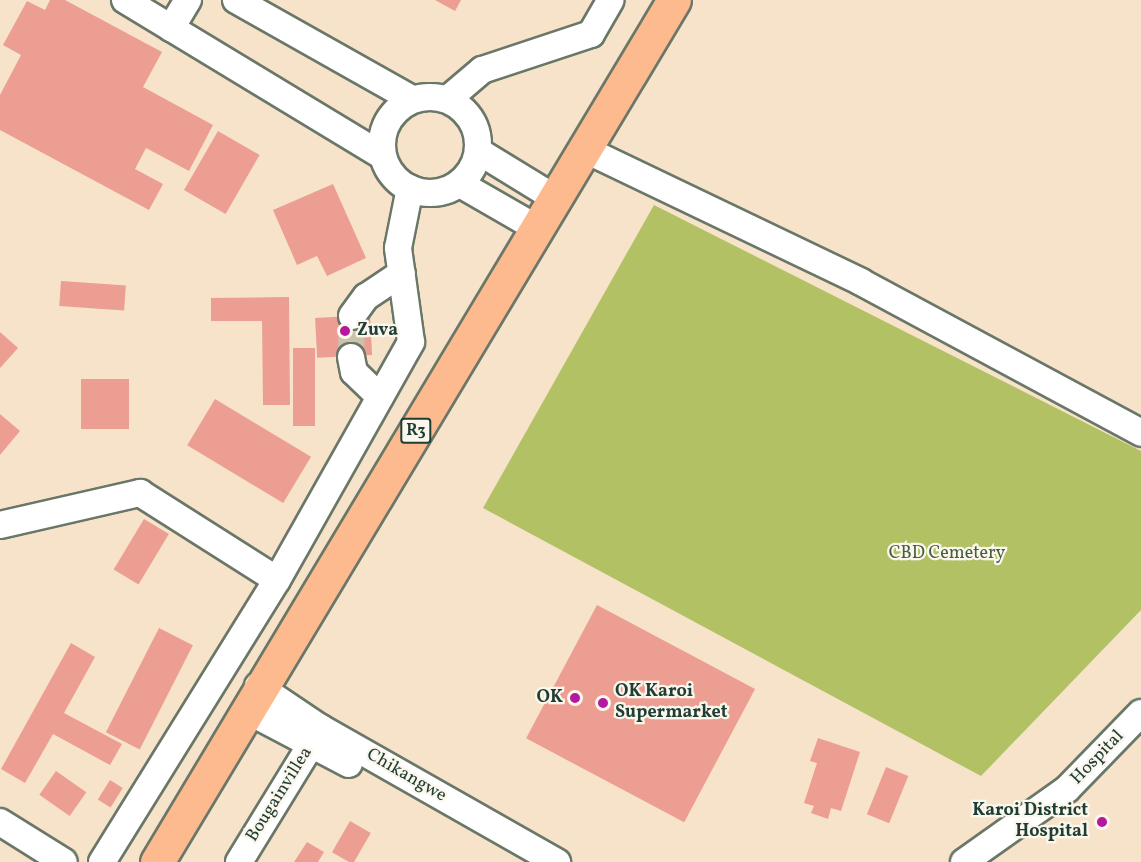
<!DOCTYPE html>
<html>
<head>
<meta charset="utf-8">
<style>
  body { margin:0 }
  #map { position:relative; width:1141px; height:862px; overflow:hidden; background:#f6e3ca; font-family:Vollkorn,serif }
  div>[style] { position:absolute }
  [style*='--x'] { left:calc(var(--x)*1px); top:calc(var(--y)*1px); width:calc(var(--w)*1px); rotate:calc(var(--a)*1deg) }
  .green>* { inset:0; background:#b2c164 }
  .building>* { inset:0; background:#ed9e93; transform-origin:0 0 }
  .minor-tunnel>* { height:26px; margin-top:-13px; transform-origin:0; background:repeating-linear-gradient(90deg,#cbc2ac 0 26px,transparent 0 39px) }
  .roads { filter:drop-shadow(2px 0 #6a7768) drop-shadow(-2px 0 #6a7768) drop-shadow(0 2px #6a7768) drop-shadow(0 -2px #6a7768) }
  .minor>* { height:26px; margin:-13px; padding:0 13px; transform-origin:13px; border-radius:13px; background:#fff }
  .minor>.ring { margin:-13px; padding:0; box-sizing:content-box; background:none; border:26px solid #fff; border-radius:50% }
  .highway>* { height:33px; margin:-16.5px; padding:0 16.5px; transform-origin:16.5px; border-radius:16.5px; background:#fcba8e }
  .dots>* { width:16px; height:16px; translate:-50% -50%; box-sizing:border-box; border:3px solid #fbf7ec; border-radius:50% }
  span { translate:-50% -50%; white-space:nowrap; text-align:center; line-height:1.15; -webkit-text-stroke:4.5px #fbf7ec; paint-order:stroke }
  .shield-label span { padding:2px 4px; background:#fbf7ec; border:2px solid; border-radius:4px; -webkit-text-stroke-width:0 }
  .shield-label { font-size:16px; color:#1f3d34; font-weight:700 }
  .poi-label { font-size:18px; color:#1f3d34; font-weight:700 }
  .left { translate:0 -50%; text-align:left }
  .right { translate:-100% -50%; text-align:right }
  .park-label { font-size:18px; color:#445e40 }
  .street-label { font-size:18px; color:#1f3d34 }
</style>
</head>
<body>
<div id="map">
  <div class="green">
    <div style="clip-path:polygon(654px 205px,1141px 451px,1141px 610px,981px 776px,483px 508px)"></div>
  </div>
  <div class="building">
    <div style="clip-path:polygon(50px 0,65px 0,162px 52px,143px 87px,213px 125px,189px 171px,146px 148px,135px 169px,163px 184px,149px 210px,0 130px,0 95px,21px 55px,3px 45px,27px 1px,45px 10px)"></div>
    <div style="clip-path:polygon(435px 0,461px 0,455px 11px)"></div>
    <div style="left:218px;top:131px;width:48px;height:68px;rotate:30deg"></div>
    <div style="clip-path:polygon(333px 184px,366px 258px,327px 276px,317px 256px,297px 265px,273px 210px)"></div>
    <div style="left:61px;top:281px;width:65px;height:25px;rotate:4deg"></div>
    <div style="clip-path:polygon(289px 297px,290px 405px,263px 405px,262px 321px,211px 321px,211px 298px)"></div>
    <div style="left:370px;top:315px;width:40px;height:55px;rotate:87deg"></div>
    <div style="clip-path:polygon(0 332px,18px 348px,0 368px)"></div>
    <div style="left:293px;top:348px;width:22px;height:78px"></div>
    <div style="left:129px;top:379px;width:50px;height:48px;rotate:90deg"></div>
    <div style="left:215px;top:399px;width:112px;height:54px;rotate:31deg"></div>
    <div style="clip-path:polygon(0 414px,20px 431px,0 455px)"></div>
    <div style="left:144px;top:519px;width:29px;height:59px;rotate:31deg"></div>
    <div style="left:597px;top:605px;width:179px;height:151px;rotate:28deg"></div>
    <div style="left:159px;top:628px;width:38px;height:117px;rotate:27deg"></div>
    <div style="clip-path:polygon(71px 643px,95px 657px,64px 713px,122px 744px,110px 765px,53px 734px,25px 783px,1px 769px)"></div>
    <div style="clip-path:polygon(818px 738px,860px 752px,841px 811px,831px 808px,828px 819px,811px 813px,814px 806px,804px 803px,817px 763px,810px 761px)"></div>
    <div style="left:886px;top:767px;width:24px;height:51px;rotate:22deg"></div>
    <div style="left:56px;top:771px;width:37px;height:29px;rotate:35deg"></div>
    <div style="left:110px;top:780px;width:15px;height:23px;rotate:32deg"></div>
    <div style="left:350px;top:821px;width:24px;height:36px;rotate:30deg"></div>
    <div style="clip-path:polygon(307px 842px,324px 852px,318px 862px,294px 862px)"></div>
  </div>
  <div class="minor-tunnel">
    <div style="--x:351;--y:357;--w:41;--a:-88.6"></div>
  </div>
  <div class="roads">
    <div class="minor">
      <div style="--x:125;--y:0;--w:301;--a:31.2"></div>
      <div style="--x:236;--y:0;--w:202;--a:29.4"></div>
      <div style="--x:171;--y:28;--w:33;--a:-59"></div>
      <div class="ring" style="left:382px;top:97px;width:70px;height:70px"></div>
      <div style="--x:448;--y:99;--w:45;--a:-40.5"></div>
      <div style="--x:482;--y:70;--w:115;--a:-18.3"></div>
      <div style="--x:591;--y:34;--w:39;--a:-60"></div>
      <div style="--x:586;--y:150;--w:305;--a:25.6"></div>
      <div style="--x:861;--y:282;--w:318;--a:28.3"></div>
      <div style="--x:478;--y:151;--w:94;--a:31.5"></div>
      <div style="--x:460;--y:184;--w:92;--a:29.9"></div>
      <div style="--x:352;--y:316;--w:24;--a:-54"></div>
      <div style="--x:366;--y:297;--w:43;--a:-33.7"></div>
      <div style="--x:351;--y:357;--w:15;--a:79"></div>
      <div style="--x:354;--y:372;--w:36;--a:44"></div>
      <div style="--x:0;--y:525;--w:144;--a:-12.9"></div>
      <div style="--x:140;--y:493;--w:162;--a:32.4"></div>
      <div style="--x:258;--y:686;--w:73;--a:33.9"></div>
      <div style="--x:319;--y:727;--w:274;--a:29.6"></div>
      <div style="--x:246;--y:710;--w:116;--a:27.7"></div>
      <div style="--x:0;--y:822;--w:75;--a:32"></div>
      <div style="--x:102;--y:862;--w:332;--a:-58.2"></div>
      <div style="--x:277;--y:580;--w:273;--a:-60.6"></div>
      <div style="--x:411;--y:342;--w:95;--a:-97.9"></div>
      <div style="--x:398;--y:248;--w:61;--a:-78.7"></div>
      <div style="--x:239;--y:862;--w:157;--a:-58.5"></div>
      <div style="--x:964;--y:862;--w:126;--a:-35.3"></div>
      <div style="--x:1067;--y:789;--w:106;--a:-45.8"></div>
    </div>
    <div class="highway">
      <div style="--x:157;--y:862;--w:1005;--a:-59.05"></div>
    </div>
  </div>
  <div class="dots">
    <div style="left:345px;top:331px;background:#b5179e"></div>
    <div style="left:575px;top:698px;background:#b5179e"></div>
    <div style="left:603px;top:703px;background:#b5179e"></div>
    <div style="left:1102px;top:822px;background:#b5179e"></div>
  </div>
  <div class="shield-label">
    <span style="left:416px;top:431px">R3</span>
  </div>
  <div class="poi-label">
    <span class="left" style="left:357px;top:331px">Zuva</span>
    <span class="left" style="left:615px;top:703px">OK Karoi<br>Supermarket</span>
    <span class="right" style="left:563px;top:698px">OK</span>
    <span class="right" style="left:1088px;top:822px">Karoi District<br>Hospital</span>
  </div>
  <div class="park-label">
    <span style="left:947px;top:554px">CBD Cemetery</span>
  </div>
  <div class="street-label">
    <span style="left:1098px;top:758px;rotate:-46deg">Hospital</span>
    <span style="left:406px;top:776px;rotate:30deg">Chikangwe</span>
    <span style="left:280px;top:795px;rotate:-58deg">Bougainvillea</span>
  </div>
</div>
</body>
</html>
